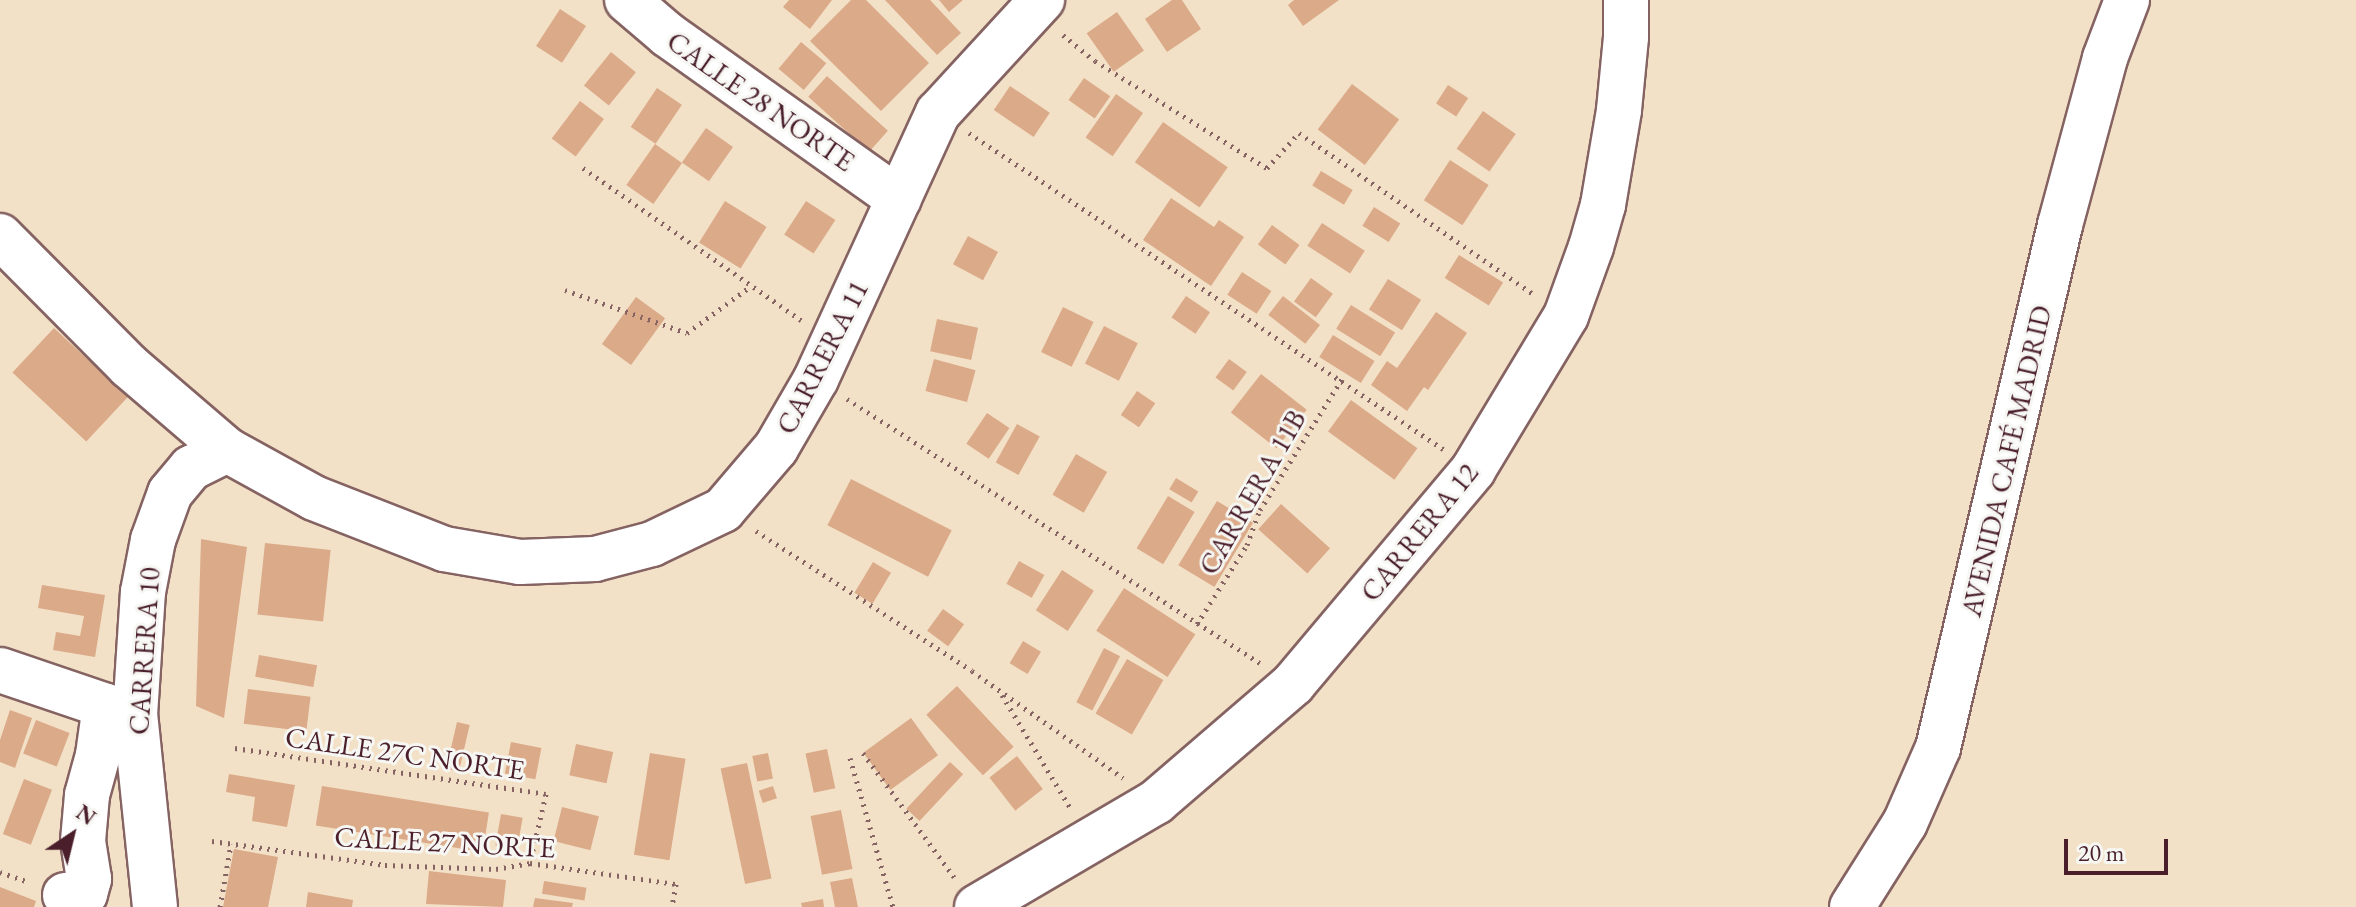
<!DOCTYPE html>
<html>
<head>
<meta charset="utf-8">
<style>
  body { margin:0 }
  #map { position:relative; width:2356px; height:907px; overflow:hidden; background:#f3e1c7; font-family:"EB Garamond",serif }
  div>[style] { position:absolute }
  [style*='--x'] { left:calc(var(--x)*1px); top:calc(var(--y)*1px); width:calc(var(--w)*1px); rotate:calc(var(--a)*1deg) }
  .building>* { inset:0; background:#dbaa89; transform-origin:0 0 }
  .path>* { height:5px; margin-top:-2.5px; transform-origin:0; background:repeating-linear-gradient(90deg,#856362 0 2px,transparent 0 8px) }
  .roads { filter:drop-shadow(2px 0 #856362) drop-shadow(-2px 0 #856362) drop-shadow(0 2px #856362) drop-shadow(0 -2px #856362) }
  .minor>* { height:44px; margin:-22px; padding:0 22px; transform-origin:22px; border-radius:22px; background:#fff }
  span { translate:-50% -50%; white-space:nowrap; text-align:center; line-height:1.15; -webkit-text-stroke:6px #f6f6f2; paint-order:stroke }
  .street-label { font-size:28px; color:#4a1f2b }
  .north { position:absolute; left:32px; top:795px; width:80px; height:80px; -webkit-text-stroke:6px #f6f6f2; paint-order:stroke; rotate:35deg; font-size:22px; font-weight:700; line-height:32px; text-align:center; color:#4a1f2b }
  .north::after { content:''; display:block; margin:auto; width:28px; height:36px; background:#4a1f2b; clip-path:polygon(50% 0,100% 100%,50% 72%,0 100%) }
  .scale { position:absolute; left:2064px; top:839px; width:104px; height:36px; box-sizing:border-box; border:4px solid #4a1f2b; border-top:0; padding-left:10px; font-size:24px; line-height:28px; white-space:nowrap; color:#4a1f2b; -webkit-text-stroke:6px #f6f6f2; paint-order:stroke }
</style>
</head>
<body>
<div id="map">
  <div class="building">
    <div style="clip-path:polygon(789px 0,832px 0,810px 29px,783px 7px)"></div>
    <div style="clip-path:polygon(851px 0,866px 0,929px 63px,881px 111px,810px 41px)"></div>
    <div style="clip-path:polygon(885px 0,930px 0,961px 33px,937px 55px)"></div>
    <div style="clip-path:polygon(939px 0,963px 0,949px 12px)"></div>
    <div style="clip-path:polygon(1172px 0,1182px 0,1201px 29px,1167px 52px,1145px 19px)"></div>
    <div style="clip-path:polygon(1294px 0,1339px 0,1303px 26px,1288px 5px)"></div>
    <div style="left:560px;top:9px;width:31px;height:44px;rotate:33deg"></div>
    <div style="left:1117px;top:12px;width:47px;height:37px;rotate:55deg"></div>
    <div style="left:801px;top:42px;width:33px;height:35px;rotate:40deg"></div>
    <div style="left:611px;top:52px;width:32px;height:43px;rotate:39deg"></div>
    <div style="left:827px;top:76px;width:82px;height:28px;rotate:42deg"></div>
    <div style="left:1084px;top:78px;width:32px;height:27px;rotate:35deg"></div>
    <div style="left:1352px;top:84px;width:59px;height:57px;rotate:37deg"></div>
    <div style="left:1448px;top:85px;width:24px;height:22px;rotate:33deg"></div>
    <div style="left:1010px;top:86px;width:48px;height:29px;rotate:34deg"></div>
    <div style="left:657px;top:88px;width:30px;height:47px;rotate:34deg"></div>
    <div style="left:1116px;top:94px;width:33px;height:53px;rotate:35deg"></div>
    <div style="left:580px;top:101px;width:30px;height:47px;rotate:37deg"></div>
    <div style="left:1483px;top:111px;width:40px;height:46px;rotate:35deg"></div>
    <div style="left:1163px;top:122px;width:79px;height:49px;rotate:35deg"></div>
    <div style="left:706px;top:128px;width:33px;height:42px;rotate:35deg"></div>
    <div style="left:655px;top:144px;width:33px;height:50px;rotate:35deg"></div>
    <div style="left:1450px;top:160px;width:46px;height:48px;rotate:33deg"></div>
    <div style="left:1321px;top:171px;width:37px;height:17px;rotate:31deg"></div>
    <div style="clip-path:polygon(1171px 198px,1214px 227px,1219px 220px,1244px 237px,1211px 286px,1143px 240px)"></div>
    <div style="left:725px;top:201px;width:49px;height:49px;rotate:32deg"></div>
    <div style="left:806px;top:201px;width:35px;height:40px;rotate:33deg"></div>
    <div style="left:1374px;top:207px;width:31px;height:22px;rotate:32deg"></div>
    <div style="left:1322px;top:223px;width:51px;height:27px;rotate:33deg"></div>
    <div style="left:1272px;top:225px;width:34px;height:24px;rotate:36deg"></div>
    <div style="left:968px;top:236px;width:34px;height:32px;rotate:28deg"></div>
    <div style="left:1459px;top:255px;width:52px;height:27px;rotate:32deg"></div>
    <div style="left:1242px;top:272px;width:35px;height:27px;rotate:33deg"></div>
    <div style="left:1311px;top:278px;width:27px;height:29px;rotate:36deg"></div>
    <div style="left:1388px;top:279px;width:39px;height:36px;rotate:32deg"></div>
    <div style="left:1186px;top:296px;width:29px;height:26px;rotate:34deg"></div>
    <div style="left:1283px;top:296px;width:47px;height:24px;rotate:38deg"></div>
    <div style="left:636px;top:297px;width:36px;height:58px;rotate:36deg"></div>
    <div style="left:1351px;top:305px;width:52px;height:28px;rotate:32deg"></div>
    <div style="left:1063px;top:307px;width:34px;height:50px;rotate:26deg"></div>
    <div style="clip-path:polygon(1436px 312px,1467px 333px,1428px 390px,1424px 387px,1407px 411px,1371px 385px,1387px 361px,1397px 368px)"></div>
    <div style="left:937px;top:319px;width:42px;height:33px;rotate:12deg"></div>
    <div style="left:1104px;top:326px;width:38px;height:42px;rotate:27deg"></div>
    <div style="left:54px;top:328px;width:101px;height:61px;rotate:43deg"></div>
    <div style="left:1333px;top:335px;width:49px;height:26px;rotate:32deg"></div>
    <div style="left:934px;top:359px;width:43px;height:33px;rotate:15deg"></div>
    <div style="left:1229px;top:359px;width:22px;height:23px;rotate:36deg"></div>
    <div style="left:1261px;top:374px;width:58px;height:49px;rotate:38deg"></div>
    <div style="left:1137px;top:391px;width:22px;height:29px;rotate:34deg"></div>
    <div style="left:1351px;top:400px;width:82px;height:39px;rotate:36deg"></div>
    <div style="left:987px;top:413px;width:27px;height:37px;rotate:34deg"></div>
    <div style="left:1017px;top:424px;width:26px;height:44px;rotate:29deg"></div>
    <div style="left:1076px;top:454px;width:36px;height:47px;rotate:30deg"></div>
    <div style="left:1176px;top:478px;width:26px;height:13px;rotate:31deg"></div>
    <div style="left:851px;top:479px;width:113px;height:52px;rotate:27deg"></div>
    <div style="left:1168px;top:496px;width:31px;height:61px;rotate:31deg"></div>
    <div style="left:1217px;top:501px;width:42px;height:75px;rotate:31deg"></div>
    <div style="left:1281px;top:504px;width:66px;height:34px;rotate:42deg"></div>
    <div style="clip-path:polygon(201px 539px,247px 547px,224px 718px,196px 706px)"></div>
    <div style="left:265px;top:543px;width:66px;height:72px;rotate:6deg"></div>
    <div style="left:1019px;top:561px;width:29px;height:26px;rotate:29deg"></div>
    <div style="left:873px;top:562px;width:21px;height:36px;rotate:31deg"></div>
    <div style="left:1062px;top:570px;width:38px;height:48px;rotate:33deg"></div>
    <div style="clip-path:polygon(42px 585px,105px 595px,95px 657px,53px 650px,56px 632px,80px 636px,84px 616px,38px 608px)"></div>
    <div style="left:1124px;top:588px;width:85px;height:51px;rotate:33deg"></div>
    <div style="left:943px;top:609px;width:26px;height:27px;rotate:36deg"></div>
    <div style="left:1023px;top:641px;width:21px;height:26px;rotate:31deg"></div>
    <div style="left:1104px;top:648px;width:18px;height:61px;rotate:27deg"></div>
    <div style="left:259px;top:655px;width:59px;height:22px;rotate:10deg"></div>
    <div style="left:1127px;top:659px;width:42px;height:63px;rotate:30deg"></div>
    <div style="left:957px;top:686px;width:83px;height:42px;rotate:47deg"></div>
    <div style="left:248px;top:689px;width:63px;height:35px;rotate:7deg"></div>
    <div style="clip-path:polygon(10px 710px,32px 718px,15px 768px,0 762px,0 740px)"></div>
    <div style="left:911px;top:718px;width:46px;height:59px;rotate:54deg"></div>
    <div style="left:36px;top:720px;width:36px;height:36px;rotate:21deg"></div>
    <div style="left:457px;top:722px;width:13px;height:48px;rotate:13deg"></div>
    <div style="left:511px;top:742px;width:31px;height:32px;rotate:11deg"></div>
    <div style="left:576px;top:744px;width:38px;height:32px;rotate:12deg"></div>
    <div style="left:827px;top:749px;width:40px;height:22px;rotate:78deg"></div>
    <div style="left:650px;top:753px;width:36px;height:103px;rotate:9deg"></div>
    <div style="left:768px;top:753px;width:26px;height:16px;rotate:79deg"></div>
    <div style="left:1017px;top:756px;width:42px;height:35px;rotate:52deg"></div>
    <div style="left:950px;top:762px;width:18px;height:64px;rotate:43deg"></div>
    <div style="left:747px;top:763px;width:118px;height:27px;rotate:78deg"></div>
    <div style="clip-path:polygon(229px 774px,295px 785px,287px 827px,252px 821px,255px 797px,226px 792px)"></div>
    <div style="left:24px;top:779px;width:30px;height:59px;rotate:21deg"></div>
    <div style="left:322px;top:786px;width:169px;height:40px;rotate:9deg"></div>
    <div style="left:773px;top:786px;width:13px;height:15px;rotate:72deg"></div>
    <div style="left:562px;top:807px;width:38px;height:35px;rotate:14deg"></div>
    <div style="left:841px;top:810px;width:60px;height:31px;rotate:79deg"></div>
    <div style="left:501px;top:814px;width:22px;height:32px;rotate:10deg"></div>
    <div style="clip-path:polygon(234px 849px,278px 857px,268px 907px,223px 907px)"></div>
    <div style="clip-path:polygon(429px 871px,506px 880px,503px 907px,426px 904px)"></div>
    <div style="clip-path:polygon(852px 878px,858px 907px,835px 907px,830px 882px)"></div>
    <div style="left:544px;top:881px;width:43px;height:13px;rotate:9deg"></div>
    <div style="clip-path:polygon(0 887px,36px 901px,34px 907px,0 907px)"></div>
    <div style="clip-path:polygon(308px 892px,353px 900px,352px 907px,306px 907px)"></div>
    <div style="clip-path:polygon(535px 898px,573px 903px,572px 907px,533px 907px)"></div>
    <div style="clip-path:polygon(823px 899px,824px 907px,802px 907px,801px 903px)"></div>
  </div>
  <div class="path">
    <div style="--x:1063;--y:35;--w:41;--a:39.1"></div>
    <div style="--x:1095;--y:61;--w:203;--a:31.9"></div>
    <div style="--x:1267;--y:168;--w:47;--a:-47.6"></div>
    <div style="--x:1299;--y:133;--w:286;--a:34.5"></div>
    <div style="--x:969;--y:133;--w:570;--a:33.69"></div>
    <div style="--x:583;--y:168;--w:266;--a:34.9"></div>
    <div style="--x:565;--y:290;--w:129;--a:19.4"></div>
    <div style="--x:687;--y:333;--w:79;--a:-36.3"></div>
    <div style="--x:847;--y:399;--w:490;--a:32.6"></div>
    <div style="--x:756;--y:531;--w:257;--a:32.9"></div>
    <div style="--x:972;--y:671;--w:185;--a:35.3"></div>
    <div style="--x:1197;--y:624;--w:93;--a:-57.7"></div>
    <div style="--x:1247;--y:545;--w:37;--a:-70"></div>
    <div style="--x:1260;--y:510;--w:155;--a:-58"></div>
    <div style="--x:1002;--y:695;--w:133;--a:58.8"></div>
    <div style="--x:235;--y:748;--w:314;--a:8.4"></div>
    <div style="--x:546;--y:794;--w:71;--a:103.1"></div>
    <div style="--x:863;--y:753;--w:154;--a:53.7"></div>
    <div style="--x:850;--y:758;--w:155;--a:73.9"></div>
    <div style="--x:212;--y:841;--w:175;--a:7.9"></div>
    <div style="--x:385;--y:865;--w:111;--a:2.1"></div>
    <div style="--x:496;--y:869;--w:35;--a:-10"></div>
    <div style="--x:530;--y:863;--w:148;--a:8.2"></div>
    <div style="--x:676;--y:884;--w:23;--a:100"></div>
    <div style="--x:0;--y:872;--w:31;--a:19"></div>
    <div style="--x:220;--y:907;--w:64;--a:-80.1"></div>
  </div>
  <div class="roads">
    <div class="minor">
      <div style="--x:627;--y:0;--w:54;--a:40.5"></div>
      <div style="--x:668;--y:35;--w:283;--a:35.4"></div>
      <div style="--x:0;--y:236;--w:183;--a:45.2"></div>
      <div style="--x:129;--y:366;--w:129;--a:40.6"></div>
      <div style="--x:227;--y:450;--w:99;--a:28.9"></div>
      <div style="--x:314;--y:498;--w:140;--a:21.4"></div>
      <div style="--x:444;--y:549;--w:77;--a:9.7"></div>
      <div style="--x:520;--y:562;--w:75;--a:-2.3"></div>
      <div style="--x:595;--y:559;--w:59;--a:-14.7"></div>
      <div style="--x:652;--y:544;--w:79;--a:-25.6"></div>
      <div style="--x:723;--y:510;--w:82;--a:-49.5"></div>
      <div style="--x:776;--y:448;--w:80;--a:-59.9"></div>
      <div style="--x:816;--y:379;--w:293;--a:-65.4"></div>
      <div style="--x:938;--y:113;--w:154;--a:-47.4"></div>
      <div style="--x:0;--y:670;--w:137;--a:18.7"></div>
      <div style="--x:65;--y:895;--w:20;--a:-3"></div>
      <div style="--x:85;--y:894;--w:16;--a:-75"></div>
      <div style="--x:89;--y:879;--w:38;--a:-99"></div>
      <div style="--x:83;--y:841;--w:46;--a:-85"></div>
      <div style="--x:87;--y:795;--w:41;--a:-74.6"></div>
      <div style="--x:98;--y:755;--w:50;--a:-82"></div>
      <div style="--x:155;--y:907;--w:193;--a:-95.9"></div>
      <div style="--x:135;--y:715;--w:123;--a:-86.3"></div>
      <div style="--x:143;--y:592;--w:53;--a:-79.1"></div>
      <div style="--x:153;--y:540;--w:50;--a:-70.1"></div>
      <div style="--x:170;--y:493;--w:33;--a:-50"></div>
      <div style="--x:191;--y:468;--w:40;--a:-26.6"></div>
      <div style="--x:977;--y:907;--w:208;--a:-30.4"></div>
      <div style="--x:1156;--y:802;--w:181;--a:-40.7"></div>
      <div style="--x:1293;--y:684;--w:280;--a:-49.9"></div>
      <div style="--x:1473;--y:470;--w:180;--a:-58.9"></div>
      <div style="--x:1566;--y:316;--w:73;--a:-70.1"></div>
      <div style="--x:1591;--y:247;--w:44;--a:-74.1"></div>
      <div style="--x:1603;--y:205;--w:96;--a:-80.4"></div>
      <div style="--x:1619;--y:110;--w:73;--a:-84.5"></div>
      <div style="--x:1626;--y:37;--w:37;--a:-90"></div>
      <div style="--x:1852;--y:907;--w:99;--a:-57.8"></div>
      <div style="--x:1905;--y:823;--w:82;--a:-66.3"></div>
      <div style="--x:1938;--y:748;--w:537;--a:-76.87"></div>
      <div style="--x:2060;--y:225;--w:173;--a:-74.9"></div>
      <div style="--x:2105;--y:58;--w:62;--a:-69.2"></div>
    </div>
  </div>
  <div class="street-label">
    <span style="left:761px;top:101px;rotate:35deg">CALLE 28 NORTE</span>
    <span style="left:822px;top:357px;rotate:-63deg">CARRERA 11</span>
    <span style="left:2006px;top:461px;rotate:-77deg">AVENIDA CAFÉ MADRID</span>
    <span style="left:1252px;top:492px;rotate:-60deg">CARRERA 11B</span>
    <span style="left:1419px;top:532px;rotate:-51deg">CARRERA 12</span>
    <span style="left:144px;top:651px;rotate:-86deg">CARRERA 10</span>
    <span style="left:405px;top:753px;rotate:8deg">CALLE 27C NORTE</span>
    <span style="left:445px;top:842px;rotate:3deg">CALLE 27 NORTE</span>
  </div>
  <div class="north">N</div>
  <div class="scale">20 m</div>
</div>
</body>
</html>
